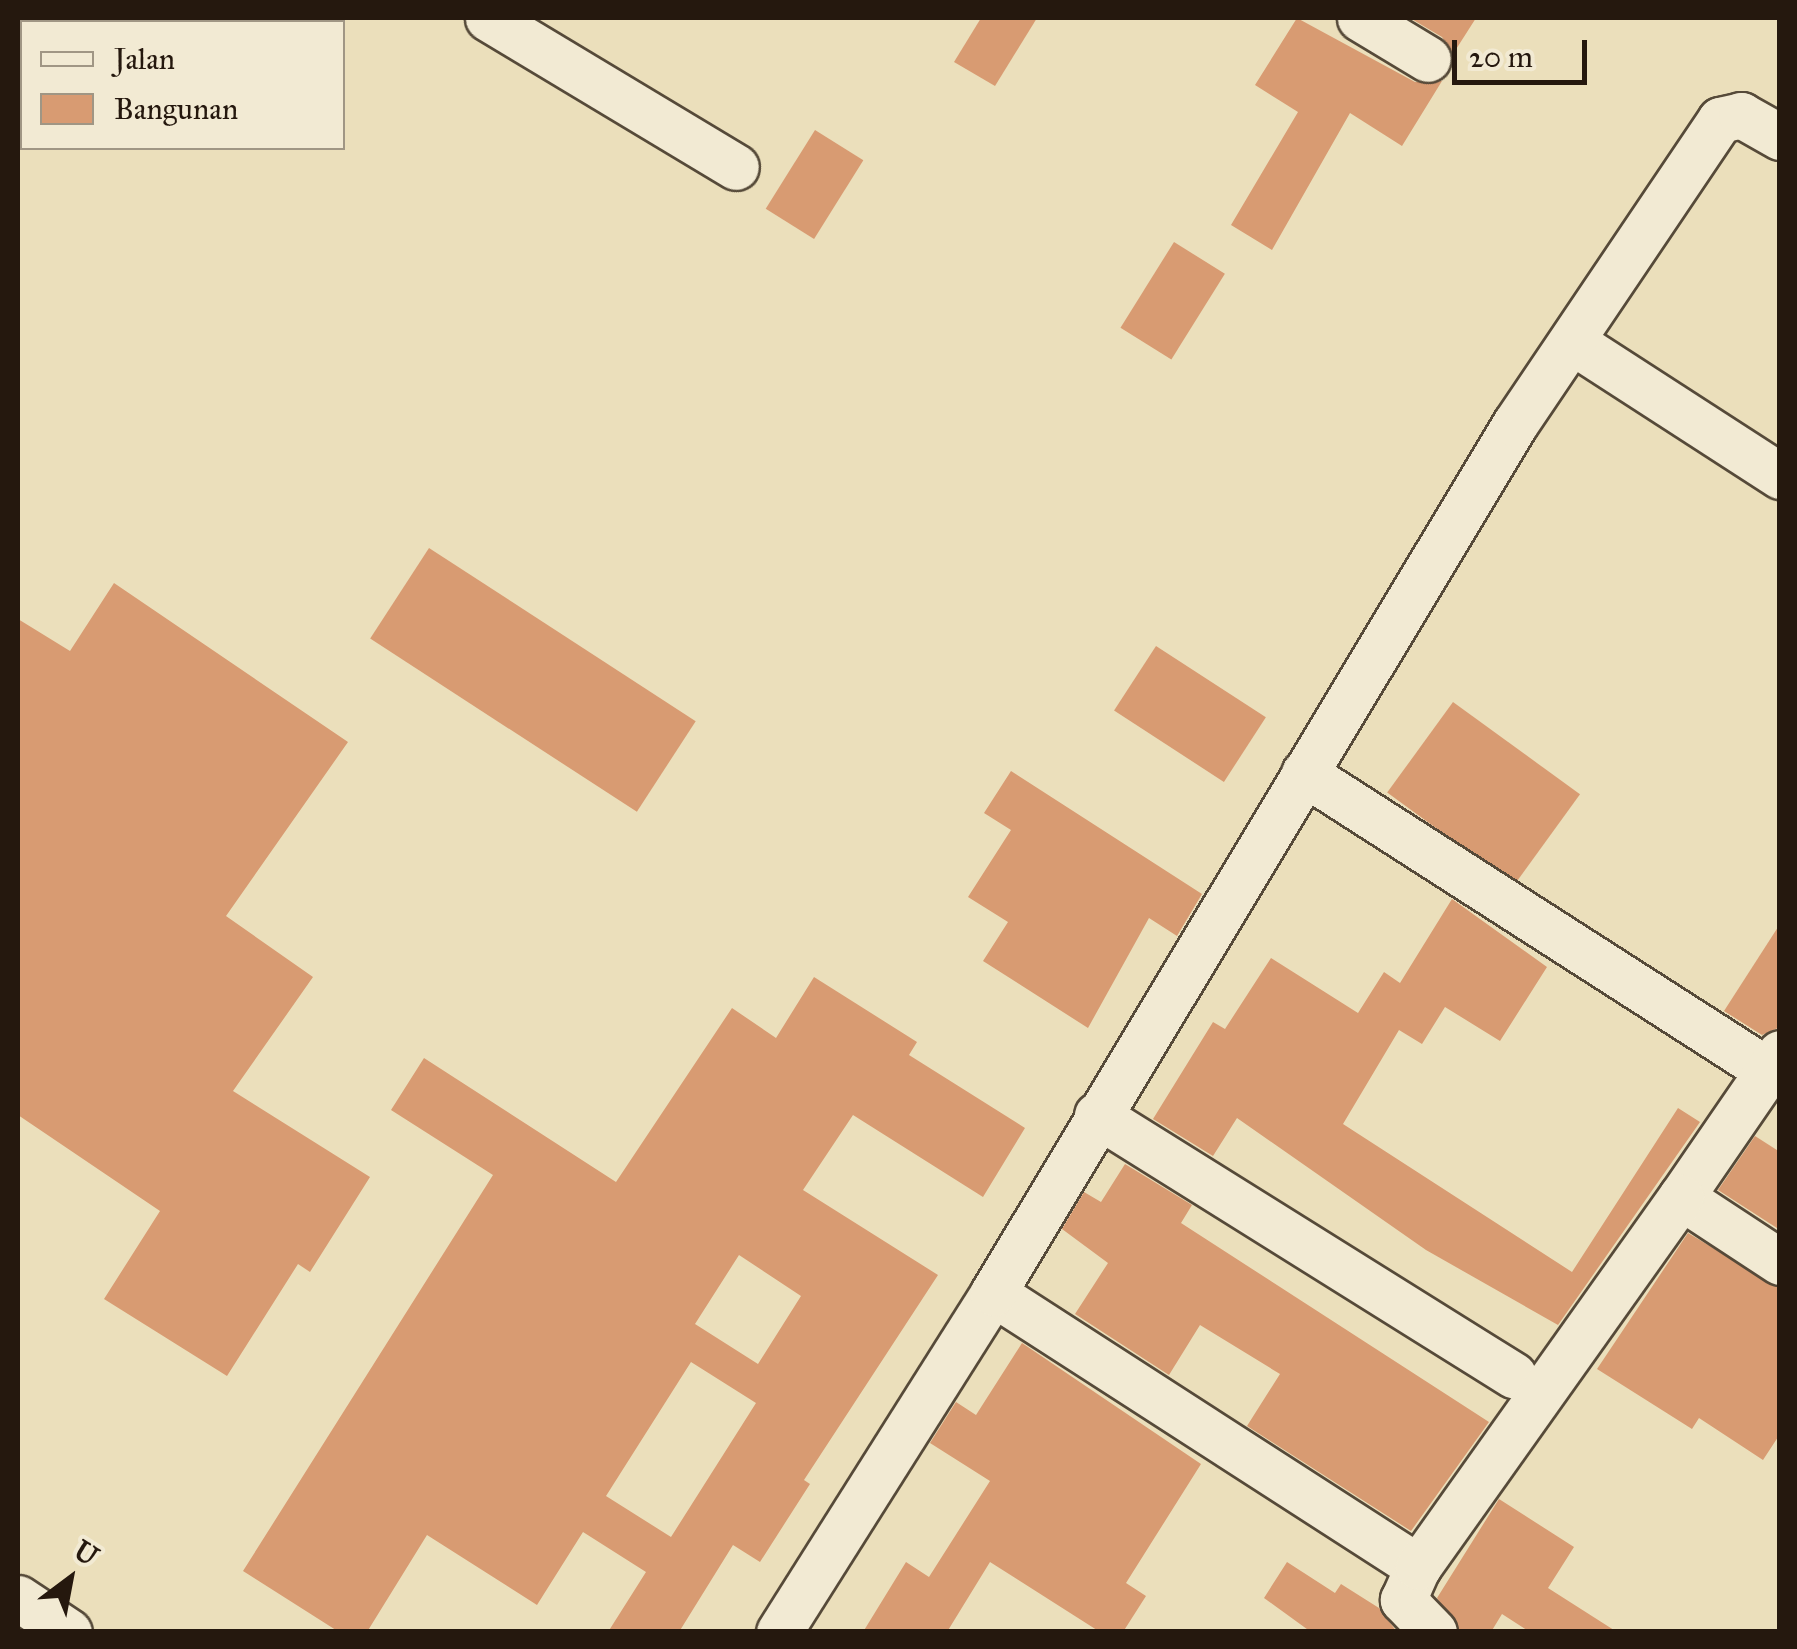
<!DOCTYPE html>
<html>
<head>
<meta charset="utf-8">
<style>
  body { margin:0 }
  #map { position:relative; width:1797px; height:1649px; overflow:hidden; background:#ebdfbb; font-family:"IM FELL Great Primer",serif }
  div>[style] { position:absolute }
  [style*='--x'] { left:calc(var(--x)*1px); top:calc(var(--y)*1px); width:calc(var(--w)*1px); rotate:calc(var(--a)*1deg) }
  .building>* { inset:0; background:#d89b72; transform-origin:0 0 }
  .roads { filter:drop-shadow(2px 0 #564a39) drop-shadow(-2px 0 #564a39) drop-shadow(0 2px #564a39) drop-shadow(0 -2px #564a39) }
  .street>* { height:45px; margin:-22.5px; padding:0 22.5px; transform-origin:22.5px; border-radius:22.5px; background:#f2ead3 }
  span { translate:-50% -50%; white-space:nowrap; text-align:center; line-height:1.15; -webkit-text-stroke:8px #f2ead3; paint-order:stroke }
  .frame { position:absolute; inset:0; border:20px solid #25180e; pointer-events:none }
  .legend { position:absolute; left:20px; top:20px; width:325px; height:130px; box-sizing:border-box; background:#f2ead3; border:2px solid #a09684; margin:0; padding:12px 18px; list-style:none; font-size:30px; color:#25180e }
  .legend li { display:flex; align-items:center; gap:20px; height:50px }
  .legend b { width:50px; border:2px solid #a09684 }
  .north { position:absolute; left:20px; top:1529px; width:100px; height:100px; -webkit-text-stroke:8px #f2ead3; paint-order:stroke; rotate:32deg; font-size:28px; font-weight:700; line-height:40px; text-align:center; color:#25180e }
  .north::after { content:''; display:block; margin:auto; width:35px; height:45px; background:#25180e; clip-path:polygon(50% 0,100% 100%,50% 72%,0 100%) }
  .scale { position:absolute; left:1452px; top:40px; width:135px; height:45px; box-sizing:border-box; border:5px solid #25180e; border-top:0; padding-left:12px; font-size:30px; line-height:35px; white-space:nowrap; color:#25180e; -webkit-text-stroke:8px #f2ead3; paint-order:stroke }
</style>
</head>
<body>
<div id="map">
  <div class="building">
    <div style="clip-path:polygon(981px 18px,1037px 18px,995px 86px,954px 62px)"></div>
    <div style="clip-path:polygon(1297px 18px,1415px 82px,1442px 81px,1402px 146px,1350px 113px,1272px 250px,1231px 225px,1298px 112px,1255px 85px)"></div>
    <div style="clip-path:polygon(1410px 18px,1476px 18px,1453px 54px,1442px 37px)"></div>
    <div style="left:815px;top:130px;width:57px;height:93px;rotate:32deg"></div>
    <div style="left:1174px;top:242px;width:60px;height:101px;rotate:32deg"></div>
    <div style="left:429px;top:548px;width:318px;height:108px;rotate:33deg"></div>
    <div style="clip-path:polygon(114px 583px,348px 742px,226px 916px,313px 977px,233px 1091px,370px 1177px,310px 1272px,298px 1264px,227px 1376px,104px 1299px,160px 1211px,18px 1115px,18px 619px,70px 651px)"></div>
    <div style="left:1156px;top:646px;width:131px;height:77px;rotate:33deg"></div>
    <div style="left:1453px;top:702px;width:157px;height:112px;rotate:36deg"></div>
    <div style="clip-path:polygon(1011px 771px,1202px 894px,1177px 936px,1149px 918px,1088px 1028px,983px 961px,1008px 922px,968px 897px,1011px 830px,984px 813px)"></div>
    <div style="clip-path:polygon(1452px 899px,1547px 967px,1500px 1041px,1445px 1007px,1422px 1044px,1399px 1030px,1343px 1124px,1572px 1272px,1678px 1108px,1700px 1122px,1558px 1325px,1426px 1250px,1237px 1118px,1213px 1156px,1153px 1119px,1213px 1022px,1225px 1029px,1271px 958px,1358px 1013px,1384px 972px,1400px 983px)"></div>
    <div style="clip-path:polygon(1780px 924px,1780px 1027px,1762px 1035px,1724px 1011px)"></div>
    <div style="clip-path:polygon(evenodd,814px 977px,917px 1042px,909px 1055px,1025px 1128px,983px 1197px,853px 1115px,803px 1190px,938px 1275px,804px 1480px,810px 1484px,760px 1562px,733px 1545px,679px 1632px,608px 1632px,646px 1572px,583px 1532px,537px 1605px,427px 1535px,367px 1632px,339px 1632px,243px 1571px,493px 1175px,391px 1110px,424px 1058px,616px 1182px,732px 1008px,776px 1038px,814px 977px,739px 1255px,801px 1296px,758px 1364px,695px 1324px,739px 1255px,814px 977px,691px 1362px,756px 1403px,671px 1537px,606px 1496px,691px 1362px)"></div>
    <div style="clip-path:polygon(1755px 1136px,1780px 1152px,1780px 1230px,1718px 1190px)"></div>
    <div style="clip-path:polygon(1125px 1164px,1192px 1205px,1181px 1223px,1489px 1422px,1411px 1531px,1247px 1426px,1280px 1374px,1200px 1325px,1169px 1375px,1075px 1314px,1108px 1263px,1062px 1229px,1084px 1192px,1101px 1202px)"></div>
    <div style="clip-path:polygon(1688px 1233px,1780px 1288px,1780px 1434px,1763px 1460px,1699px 1418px,1692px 1429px,1597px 1369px)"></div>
    <div style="clip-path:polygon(1022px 1343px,1201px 1464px,1126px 1583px,1146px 1596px,1123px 1632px,1100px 1632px,990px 1562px,947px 1632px,863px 1632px,906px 1562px,929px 1577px,990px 1481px,930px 1443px,956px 1402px,976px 1415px)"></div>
    <div style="clip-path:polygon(1499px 1499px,1574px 1547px,1548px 1588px,1617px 1632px,1530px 1632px,1502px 1614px,1491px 1632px,1460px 1632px,1437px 1598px)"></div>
    <div style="clip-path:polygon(1287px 1562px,1335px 1593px,1341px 1584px,1379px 1608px,1397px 1632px,1311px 1632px,1264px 1598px)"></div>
  </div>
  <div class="roads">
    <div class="street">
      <div style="--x:488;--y:18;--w:289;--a:31"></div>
      <div style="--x:1360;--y:18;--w:79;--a:31.1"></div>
      <div style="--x:1573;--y:342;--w:247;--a:32.9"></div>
      <div style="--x:1304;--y:773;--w:550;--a:32.68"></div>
      <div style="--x:1780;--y:1053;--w:175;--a:124.5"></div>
      <div style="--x:1681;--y:1197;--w:118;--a:33.3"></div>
      <div style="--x:1097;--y:1115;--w:491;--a:32"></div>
      <div style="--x:993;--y:1293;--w:506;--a:32.81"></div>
      <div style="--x:18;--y:1598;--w:61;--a:33.7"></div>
      <div style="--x:779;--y:1632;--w:401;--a:-57.7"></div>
      <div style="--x:993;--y:1293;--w:1014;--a:-59.01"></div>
      <div style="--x:1515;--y:424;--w:367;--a:-56"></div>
      <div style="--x:1720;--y:120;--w:22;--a:-13"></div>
      <div style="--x:1741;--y:115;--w:45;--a:29.4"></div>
      <div style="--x:1434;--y:1632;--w:45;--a:-134.1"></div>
      <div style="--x:1403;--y:1600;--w:36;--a:-66"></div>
      <div style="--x:1418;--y:1567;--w:454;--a:-54.6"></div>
    </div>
  </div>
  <div class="frame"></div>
  <ul class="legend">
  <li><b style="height:12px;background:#f2ead3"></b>Jalan</li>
  <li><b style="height:28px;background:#d89b72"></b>Bangunan</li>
  </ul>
  <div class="north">U</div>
  <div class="scale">20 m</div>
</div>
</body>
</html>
